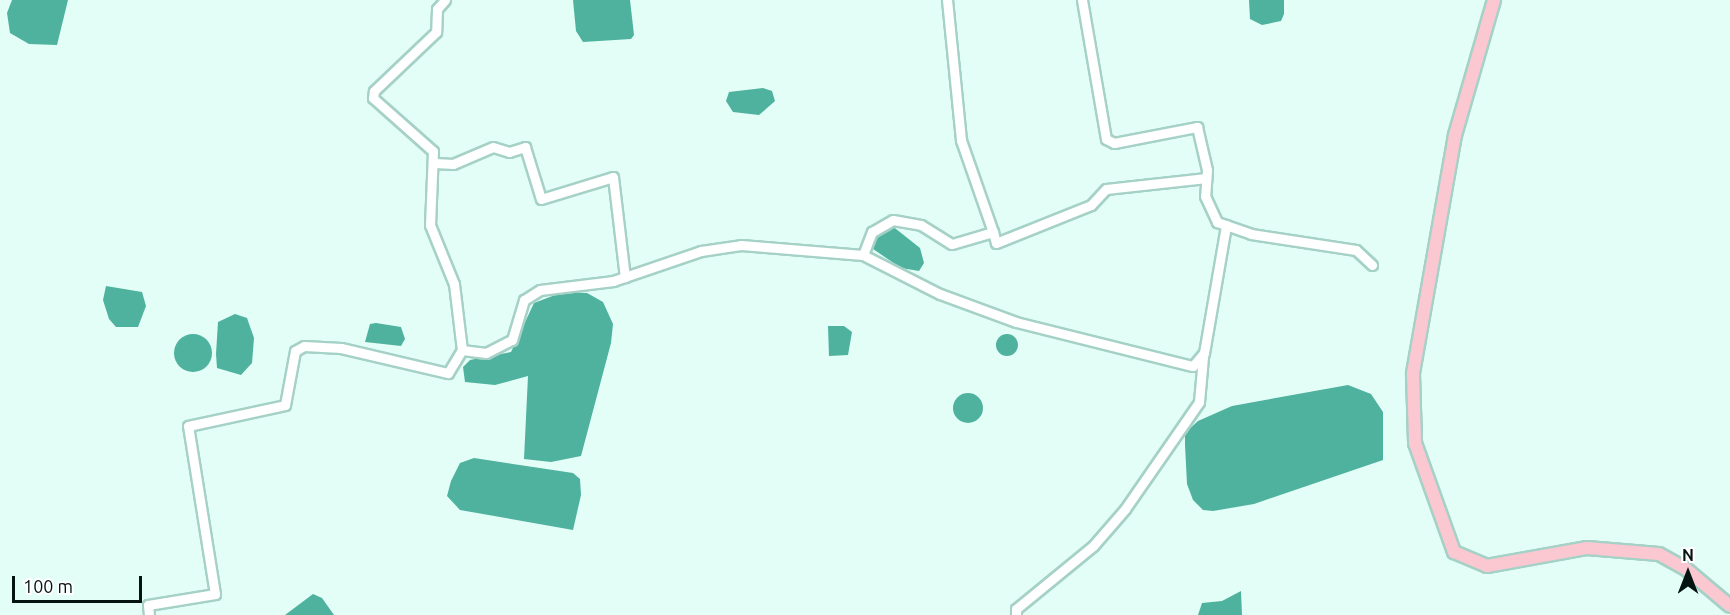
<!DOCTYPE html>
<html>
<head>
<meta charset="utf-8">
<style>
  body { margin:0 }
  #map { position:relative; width:1730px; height:615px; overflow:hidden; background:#e3fef7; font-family:Ubuntu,sans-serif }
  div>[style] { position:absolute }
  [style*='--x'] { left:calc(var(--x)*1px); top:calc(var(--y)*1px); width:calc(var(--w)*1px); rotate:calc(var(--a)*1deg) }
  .water>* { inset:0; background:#4eb29e }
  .round { border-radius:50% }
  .roads { filter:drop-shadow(2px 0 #a5d1c6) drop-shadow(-2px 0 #a5d1c6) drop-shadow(0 2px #a5d1c6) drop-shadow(0 -2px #a5d1c6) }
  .minor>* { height:9px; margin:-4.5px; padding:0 4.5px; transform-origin:4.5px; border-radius:4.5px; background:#fff }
  .major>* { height:12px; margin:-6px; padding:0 6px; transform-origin:6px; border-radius:6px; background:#fbc7d1 }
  span { translate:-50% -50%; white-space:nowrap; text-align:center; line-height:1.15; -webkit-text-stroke:4.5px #fff; paint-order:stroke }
  .north { position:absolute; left:1658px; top:543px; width:60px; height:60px; -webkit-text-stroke:4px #fff; paint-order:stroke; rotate:0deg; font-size:16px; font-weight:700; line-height:24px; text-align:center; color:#041411 }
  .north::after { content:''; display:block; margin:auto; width:21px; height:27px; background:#041411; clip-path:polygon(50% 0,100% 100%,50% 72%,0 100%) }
  .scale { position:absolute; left:12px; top:576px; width:130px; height:27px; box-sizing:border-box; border:3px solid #041411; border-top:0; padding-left:8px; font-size:18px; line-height:21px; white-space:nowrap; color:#041411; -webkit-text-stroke:4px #fff; paint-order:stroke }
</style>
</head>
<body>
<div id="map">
  <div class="water">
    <div style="clip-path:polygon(12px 0,68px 0,57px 45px,29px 44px,10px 33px,7px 13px)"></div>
    <div style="clip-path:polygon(573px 0,630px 0,634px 35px,631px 39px,583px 42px,576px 31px)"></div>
    <div style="clip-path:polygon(1249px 0,1284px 0,1284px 14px,1281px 21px,1262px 25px,1250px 19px)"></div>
    <div style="clip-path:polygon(763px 88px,772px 91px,775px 101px,759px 115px,733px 112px,726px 101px,729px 92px)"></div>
    <div style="clip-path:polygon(891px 225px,920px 248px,924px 263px,919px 271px,901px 268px,873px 249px,877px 232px)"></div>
    <div style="clip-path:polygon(106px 286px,142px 292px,146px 306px,138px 327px,116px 327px,109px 319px,103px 300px)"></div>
    <div style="clip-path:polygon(563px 292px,587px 293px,603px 302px,613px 324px,611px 343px,581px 456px,551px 462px,524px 459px,528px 376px,495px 385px,465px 382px,463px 367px,470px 360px,511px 352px,534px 303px)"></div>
    <div style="clip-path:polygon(235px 314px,247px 318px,254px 338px,252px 363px,241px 375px,217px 368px,216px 354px,218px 322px)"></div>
    <div style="clip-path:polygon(376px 323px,401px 327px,405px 339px,401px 346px,365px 342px,370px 324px)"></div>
    <div style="clip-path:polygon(828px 326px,844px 326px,852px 332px,848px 355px,829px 356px)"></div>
    <div class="round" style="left:174px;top:334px;width:38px;height:38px"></div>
    <div class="round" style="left:996px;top:334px;width:22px;height:22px"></div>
    <div style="clip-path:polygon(1348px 385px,1371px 394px,1383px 412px,1383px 460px,1254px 504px,1213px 511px,1203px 510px,1193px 500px,1187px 484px,1185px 445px,1185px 433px,1198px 421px,1232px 406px)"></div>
    <div class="round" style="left:953px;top:393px;width:30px;height:30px"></div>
    <div style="clip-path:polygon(474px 458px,573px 473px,580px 479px,581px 495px,573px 530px,460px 510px,447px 496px,451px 481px,460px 463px)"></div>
    <div style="clip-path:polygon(1241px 591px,1242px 615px,1198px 615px,1202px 603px,1222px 601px)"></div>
    <div style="clip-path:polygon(313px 594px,322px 598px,334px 615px,285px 615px)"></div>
  </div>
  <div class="roads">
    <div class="minor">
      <div style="--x:445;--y:0;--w:12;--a:132"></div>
      <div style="--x:437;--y:9;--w:23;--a:92"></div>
      <div style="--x:436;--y:32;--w:86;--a:136.4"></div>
      <div style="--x:374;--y:91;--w:7;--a:98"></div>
      <div style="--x:373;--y:98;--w:80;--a:41.5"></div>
      <div style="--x:433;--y:151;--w:74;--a:92.3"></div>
      <div style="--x:430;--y:225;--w:64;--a:67.9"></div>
      <div style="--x:454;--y:284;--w:66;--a:83.1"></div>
      <div style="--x:462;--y:350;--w:24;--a:7"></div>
      <div style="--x:486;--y:353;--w:29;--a:-27"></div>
      <div style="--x:512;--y:340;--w:42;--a:-73.3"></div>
      <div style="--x:524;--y:300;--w:19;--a:-32"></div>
      <div style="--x:540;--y:290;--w:74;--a:-7"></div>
      <div style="--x:613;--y:281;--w:93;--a:-18.8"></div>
      <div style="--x:701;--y:251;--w:40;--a:-8.5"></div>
      <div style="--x:741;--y:245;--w:122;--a:4.7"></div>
      <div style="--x:863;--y:255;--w:86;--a:26.9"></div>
      <div style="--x:940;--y:294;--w:81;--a:20.2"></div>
      <div style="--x:1016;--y:322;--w:182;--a:14"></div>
      <div style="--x:1193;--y:366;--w:17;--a:-50"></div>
      <div style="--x:1204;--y:353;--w:130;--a:-80.2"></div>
      <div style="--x:1082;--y:0;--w:141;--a:80.2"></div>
      <div style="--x:1106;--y:139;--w:9;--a:27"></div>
      <div style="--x:1114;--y:143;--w:85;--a:-10.9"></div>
      <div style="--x:1197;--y:127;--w:44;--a:76.9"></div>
      <div style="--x:1207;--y:170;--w:26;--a:94"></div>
      <div style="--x:1205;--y:196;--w:29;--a:65"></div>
      <div style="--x:1217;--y:222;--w:36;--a:19"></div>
      <div style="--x:1251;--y:234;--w:106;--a:8.7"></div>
      <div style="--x:1356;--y:250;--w:22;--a:43"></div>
      <div style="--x:435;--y:163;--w:18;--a:3"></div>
      <div style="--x:453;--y:164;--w:43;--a:-23"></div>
      <div style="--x:493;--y:147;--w:17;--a:17"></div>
      <div style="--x:509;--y:152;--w:17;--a:-17"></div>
      <div style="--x:525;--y:147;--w:54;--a:72.9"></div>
      <div style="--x:541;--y:199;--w:75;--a:-17"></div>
      <div style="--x:613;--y:177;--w:101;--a:83.2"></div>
      <div style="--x:993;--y:232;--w:11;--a:75"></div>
      <div style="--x:996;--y:243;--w:102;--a:-21.8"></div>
      <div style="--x:1091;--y:205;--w:22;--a:-47"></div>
      <div style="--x:1106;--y:189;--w:101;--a:-6.3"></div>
      <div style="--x:863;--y:255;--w:25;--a:-69"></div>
      <div style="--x:872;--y:232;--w:24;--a:-30"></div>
      <div style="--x:893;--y:220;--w:28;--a:10"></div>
      <div style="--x:921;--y:225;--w:36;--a:32"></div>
      <div style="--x:952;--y:244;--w:43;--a:-16.3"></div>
      <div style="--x:993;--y:232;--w:97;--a:-109.2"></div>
      <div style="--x:961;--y:140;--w:141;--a:-95.7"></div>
      <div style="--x:149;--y:615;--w:10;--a:-96"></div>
      <div style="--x:148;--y:605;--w:68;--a:-9.3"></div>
      <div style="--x:215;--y:594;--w:170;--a:-99.1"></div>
      <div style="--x:188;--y:426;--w:99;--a:-12.2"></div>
      <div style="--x:285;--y:405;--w:55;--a:-79.5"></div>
      <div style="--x:295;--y:351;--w:10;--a:-29"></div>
      <div style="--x:304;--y:346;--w:37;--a:3"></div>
      <div style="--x:341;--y:348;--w:110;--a:13.2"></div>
      <div style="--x:448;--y:373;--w:27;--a:-59"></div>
      <div style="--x:1016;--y:615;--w:6;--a:-90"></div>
      <div style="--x:1016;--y:609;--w:99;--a:-39.3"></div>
      <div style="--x:1093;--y:546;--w:49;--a:-49.1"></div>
      <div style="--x:1125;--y:509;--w:130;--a:-55.3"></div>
      <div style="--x:1199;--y:402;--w:45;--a:-84.9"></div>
    </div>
    <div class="major">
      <div style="--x:1494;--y:0;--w:141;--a:106.1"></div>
      <div style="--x:1455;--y:135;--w:243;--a:100"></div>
      <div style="--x:1413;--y:374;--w:69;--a:88.3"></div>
      <div style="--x:1415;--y:443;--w:116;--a:70.3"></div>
      <div style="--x:1454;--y:552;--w:36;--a:23"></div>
      <div style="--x:1487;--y:566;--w:102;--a:-10.2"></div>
      <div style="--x:1587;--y:548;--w:72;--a:4.8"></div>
      <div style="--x:1659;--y:554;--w:31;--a:29"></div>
      <div style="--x:1686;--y:569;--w:57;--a:40.1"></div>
    </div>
  </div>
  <div class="north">N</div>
  <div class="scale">100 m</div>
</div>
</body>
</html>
